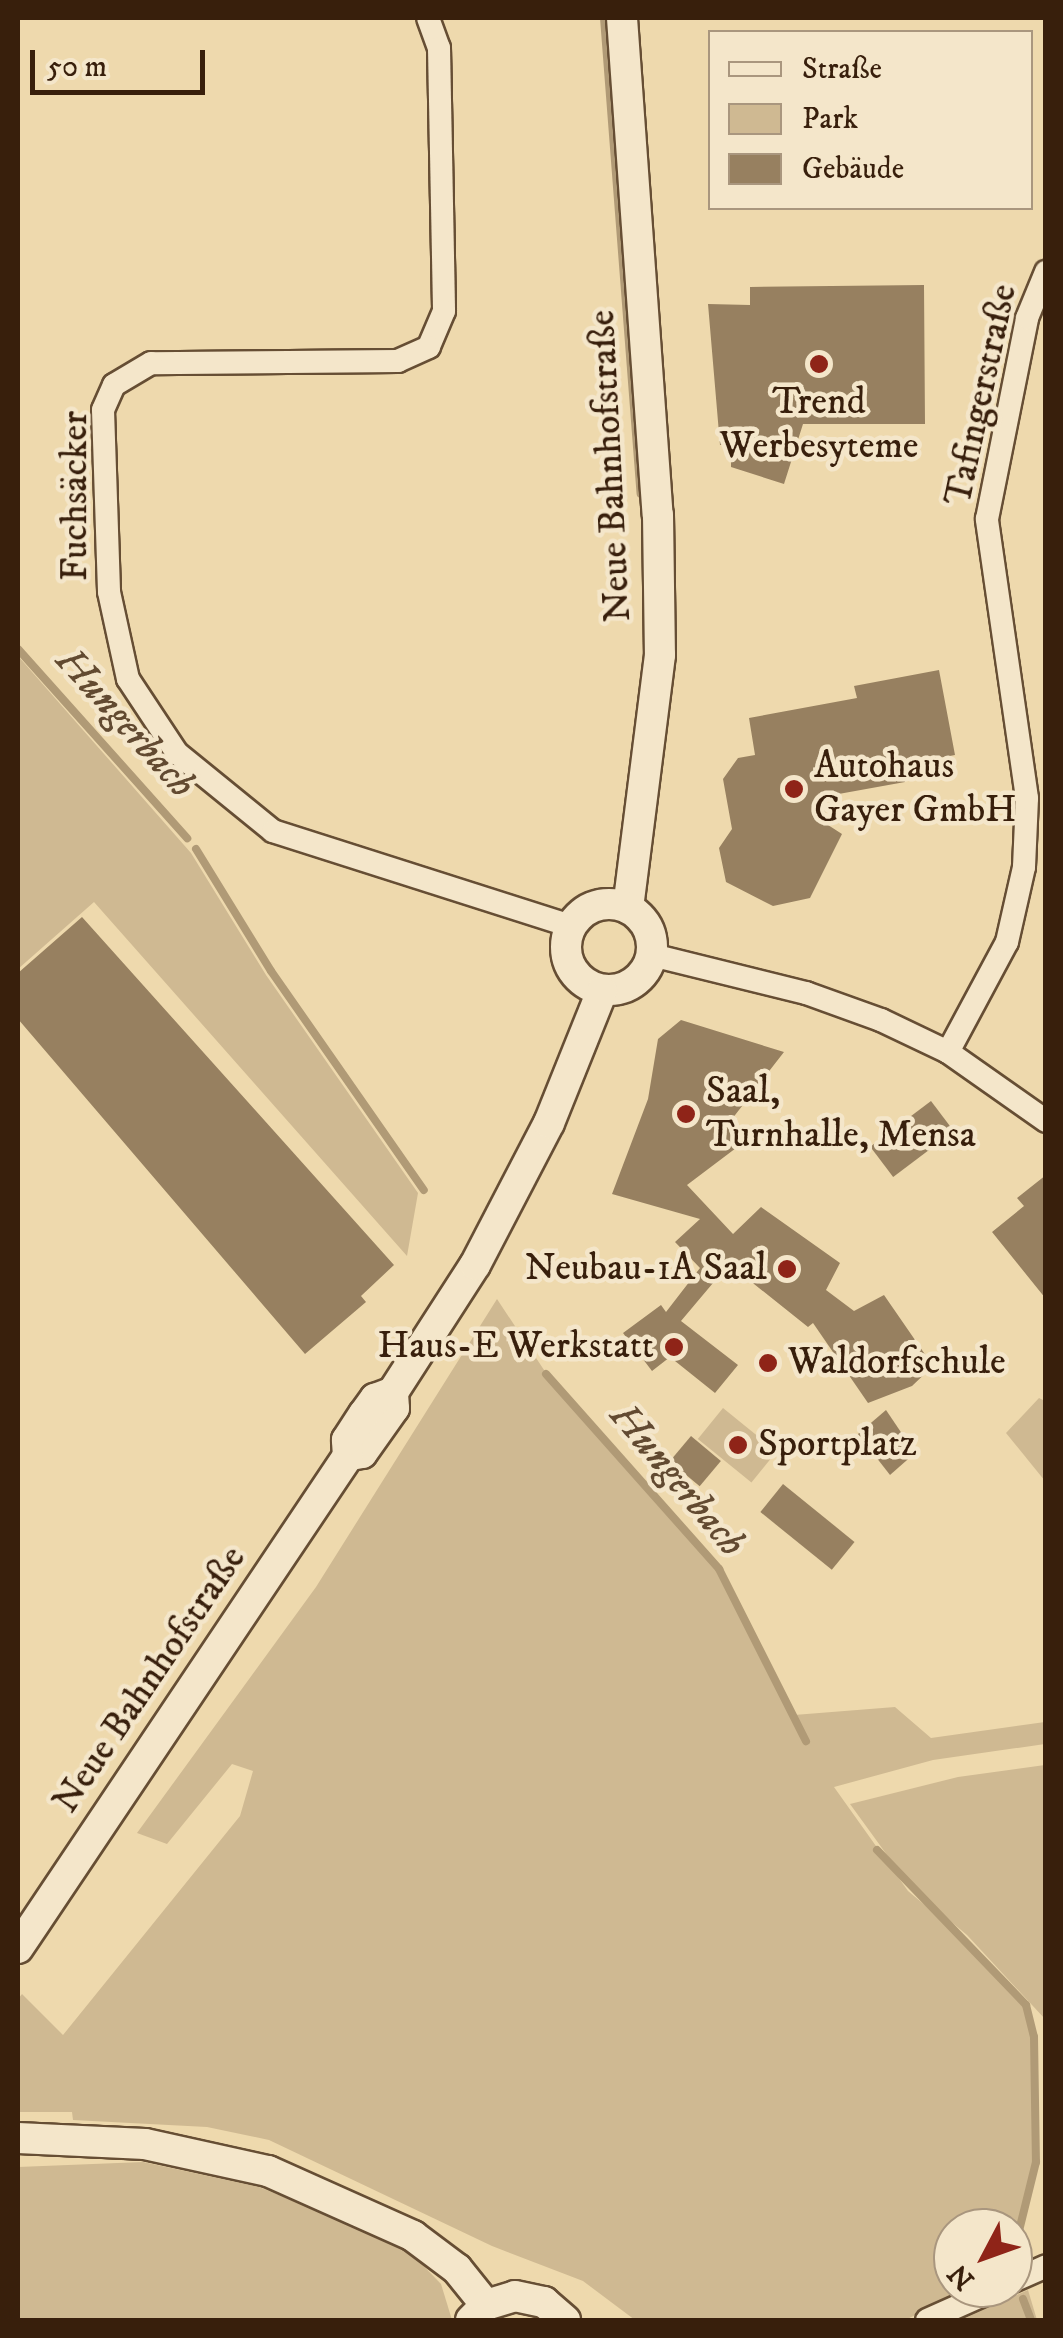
<!DOCTYPE html>
<html>
<head>
<meta charset="utf-8">
<style>
  body { margin:0 }
  #map { position:relative; width:1063px; height:2338px; overflow:hidden; background:#eed9ad; font-family:"IM FELL DW Pica",serif }
  div>[style] { position:absolute }
  [style*='--x'] { left:calc(var(--x)*1px); top:calc(var(--y)*1px); width:calc(var(--w)*1px); rotate:calc(var(--a)*1deg) }
  .green>* { inset:0; background:#cfb992; transform-origin:0 0 }
  .stream>* { height:8px; margin:-4px; padding:0 4px; transform-origin:4px; border-radius:4px; background:#b09a76 }
  .building>* { inset:0; background:#978060; transform-origin:0 0 }
  .roads { filter:drop-shadow(2px 0 #664e34) drop-shadow(-2px 0 #664e34) drop-shadow(0 2px #664e34) drop-shadow(0 -2px #664e34) }
  .minor>* { height:22px; margin:-11px; padding:0 11px; transform-origin:11px; border-radius:11px; background:#f4e6ca }
  .secondary>* { height:30px; margin:-15px; padding:0 15px; transform-origin:15px; border-radius:15px; background:#f4e6ca }
  .secondary>.ring { margin:-15px; padding:0; box-sizing:content-box; background:none; border:30px solid #f4e6ca; border-radius:50% }
  .dots>* { width:28px; height:28px; translate:-50% -50%; box-sizing:border-box; border:5px solid #f4e6ca; border-radius:50% }
  span { translate:-50% -50%; white-space:nowrap; text-align:center; line-height:1.15; -webkit-text-stroke:9px #f4e6ca; paint-order:stroke }
  .street-label { font-size:38px; color:#381f0c }
  .poi-label { font-size:38px; color:#381f0c }
  .left { translate:0 -50%; text-align:left }
  .right { translate:-100% -50%; text-align:right }
  .water-label { font-size:40px; color:#624a31; font-style:italic }
  .frame { position:absolute; inset:0; border:20px solid #381f0c; pointer-events:none }
  .legend { position:absolute; left:708px; top:30px; width:325px; height:180px; box-sizing:border-box; background:#f4e6ca; border:2px solid #a9967e; margin:0; padding:12px 18px; list-style:none; font-size:30px; color:#381f0c }
  .legend li { display:flex; align-items:center; gap:20px; height:50px }
  .legend b { width:50px; border:2px solid #a9967e }
  .north { position:absolute; left:933px; top:2208px; width:100px; height:100px; box-sizing:border-box; background:#f4e6ca; border:2px solid #a9967e; border-radius:50%; rotate:229deg; font-size:28px; font-weight:700; line-height:40px; text-align:center; color:#381f0c }
  .north::after { content:''; display:block; margin:auto; width:35px; height:45px; background:#8f2418; clip-path:polygon(50% 0,100% 100%,50% 72%,0 100%) }
  .scale { position:absolute; left:30px; top:50px; width:175px; height:45px; box-sizing:border-box; border:5px solid #381f0c; border-top:0; padding-left:12px; font-size:30px; line-height:35px; white-space:nowrap; color:#381f0c; -webkit-text-stroke:8px #f4e6ca; paint-order:stroke }
</style>
</head>
<body>
<div id="map">
  <div class="green">
    <div style="clip-path:polygon(18px 656px,191px 853px,266px 975px,418px 1193px,407px 1256px,94px 902px,18px 969px)"></div>
    <div style="clip-path:polygon(497px 1299px,546px 1373px,720px 1568px,794px 1715px,895px 1707px,931px 1738px,1045px 1722px,1045px 1744px,933px 1760px,834px 1787px,908px 1891px,964px 1938px,1025px 2005px,1033px 2037px,1035px 2162px,1017px 2244px,1013px 2252px,1013px 2228px,953px 2228px,953px 2288px,973px 2288px,905px 2320px,635px 2320px,583px 2281px,492px 2246px,269px 2140px,207px 2127px,73px 2120px,72px 2112px,18px 2112px,18px 1999px,22px 1994px,63px 2035px,240px 1816px,253px 1771px,232px 1764px,167px 1844px,137px 1833px,316px 1587px)"></div>
    <div style="clip-path:polygon(1039px 1398px,1045px 1401px,1045px 1481px,1006px 1433px)"></div>
    <div style="left:723px;top:1408px;width:69px;height:40px;rotate:39deg"></div>
    <div style="clip-path:polygon(1045px 1765px,1046px 1766px,1045px 2019px,967px 1935px,911px 1888px,850px 1804px,958px 1777px)"></div>
    <div style="clip-path:polygon(143px 2162px,259px 2187px,370px 2232px,414px 2256px,441px 2284px,452px 2320px,18px 2320px,18px 2167px)"></div>
    <div style="clip-path:polygon(1028px 2290px,1037px 2320px,961px 2320px)"></div>
  </div>
  <div class="stream">
    <div style="--x:604;--y:18;--w:477;--a:85.6"></div>
    <div style="--x:18;--y:649;--w:254;--a:48.2"></div>
    <div style="--x:196;--y:849;--w:143;--a:58.4"></div>
    <div style="--x:271;--y:971;--w:267;--a:55.1"></div>
    <div style="--x:546;--y:1374;--w:261;--a:48.4"></div>
    <div style="--x:719;--y:1569;--w:193;--a:63.2"></div>
    <div style="--x:877;--y:1850;--w:215;--a:46.1"></div>
    <div style="--x:1026;--y:2005;--w:33;--a:76"></div>
    <div style="--x:1034;--y:2037;--w:125;--a:89.1"></div>
    <div style="--x:1036;--y:2162;--w:96;--a:103.9"></div>
    <div style="--x:1023;--y:2299;--w:22;--a:69"></div>
  </div>
  <div class="building">
    <div style="clip-path:polygon(924px 285px,925px 424px,803px 424px,784px 484px,731px 467px,731px 444px,720px 445px,708px 304px,750px 305px,750px 287px)"></div>
    <div style="clip-path:polygon(939px 670px,955px 755px,901px 765px,905px 782px,822px 797px,828px 825px,842px 834px,810px 898px,773px 906px,726px 882px,719px 848px,732px 829px,723px 779px,738px 758px,755px 755px,749px 718px,857px 698px,854px 686px)"></div>
    <div style="clip-path:polygon(82px 917px,394px 1265px,361px 1296px,366px 1302px,305px 1354px,18px 1019px,18px 973px)"></div>
    <div style="clip-path:polygon(681px 1020px,784px 1052px,732px 1119px,740px 1145px,687px 1185px,733px 1234px,761px 1207px,840px 1263px,826px 1290px,854px 1311px,884px 1295px,933px 1366px,912px 1386px,868px 1403px,813px 1323px,808px 1327px,729px 1264px,681px 1321px,738px 1365px,715px 1393px,670px 1357px,652px 1371px,623px 1333px,661px 1305px,666px 1312px,700px 1268px,675px 1242px,700px 1219px,612px 1194px,648px 1099px,658px 1039px)"></div>
    <div style="left:931px;top:1101px;width:38px;height:76px;rotate:53deg"></div>
    <div style="clip-path:polygon(1046px 1175px,1046px 1299px,992px 1232px,1024px 1206px,1017px 1198px)"></div>
    <div style="clip-path:polygon(886px 1410px,915px 1453px,890px 1475px,858px 1434px)"></div>
    <div style="left:691px;top:1436px;width:39px;height:33px;rotate:40deg"></div>
    <div style="left:783px;top:1484px;width:92px;height:36px;rotate:39deg"></div>
  </div>
  <div class="roads">
    <div class="minor">
      <div style="--x:428;--y:18;--w:32;--a:70"></div>
      <div style="--x:439;--y:48;--w:263;--a:88.9"></div>
      <div style="--x:444;--y:311;--w:39;--a:113"></div>
      <div style="--x:429;--y:347;--w:34;--a:156"></div>
      <div style="--x:398;--y:361;--w:247;--a:179.5"></div>
      <div style="--x:151;--y:363;--w:43;--a:149.3"></div>
      <div style="--x:114;--y:385;--w:27;--a:114"></div>
      <div style="--x:103;--y:410;--w:182;--a:88.1"></div>
      <div style="--x:109;--y:592;--w:89;--a:77.7"></div>
      <div style="--x:128;--y:679;--w:89;--a:56.5"></div>
      <div style="--x:177;--y:753;--w:124;--a:39.1"></div>
      <div style="--x:273;--y:831;--w:313;--a:17.7"></div>
      <div style="--x:652;--y:955;--w:159;--a:13.9"></div>
      <div style="--x:806;--y:993;--w:80;--a:19.8"></div>
      <div style="--x:881;--y:1020;--w:74;--a:25.5"></div>
      <div style="--x:948;--y:1052;--w:120;--a:35.1"></div>
      <div style="--x:948;--y:1052;--w:125;--a:-61.8"></div>
      <div style="--x:1007;--y:942;--w:77;--a:-77.2"></div>
      <div style="--x:1024;--y:867;--w:69;--a:-87.5"></div>
      <div style="--x:1027;--y:798;--w:282;--a:-98.2"></div>
      <div style="--x:987;--y:519;--w:205;--a:-78.7"></div>
      <div style="--x:1027;--y:318;--w:50;--a:-67.6"></div>
      <div style="--x:1013;--y:2281;--w:36;--a:-24"></div>
      <div style="--x:927;--y:2320;--w:79;--a:-24"></div>
    </div>
    <div class="secondary">
      <div style="--x:622;--y:18;--w:498;--a:85.9"></div>
      <div style="--x:658;--y:515;--w:140;--a:89.2"></div>
      <div style="--x:660;--y:655;--w:255;--a:97.2"></div>
      <div class="ring" style="left:566px;top:904px;width:56px;height:56px"></div>
      <div style="--x:351;--y:1455;--w:11;--a:-10"></div>
      <div style="--x:362;--y:1453;--w:55;--a:-54.6"></div>
      <div style="--x:394;--y:1408;--w:16;--a:-94"></div>
      <div style="--x:18;--y:1948;--w:592;--a:-56.15"></div>
      <div style="--x:348;--y:1456;--w:16;--a:-94"></div>
      <div style="--x:347;--y:1440;--w:31;--a:-57"></div>
      <div style="--x:364;--y:1414;--w:19;--a:-54"></div>
      <div style="--x:375;--y:1399;--w:19;--a:-21"></div>
      <div style="--x:393;--y:1392;--w:151;--a:-57.2"></div>
      <div style="--x:475;--y:1265;--w:160;--a:-62.5"></div>
      <div style="--x:549;--y:1123;--w:142;--a:-68.1"></div>
      <div style="--x:18;--y:2138;--w:127;--a:2.7"></div>
      <div style="--x:145;--y:2144;--w:126;--a:12.4"></div>
      <div style="--x:268;--y:2171;--w:159;--a:24.1"></div>
      <div style="--x:413;--y:2236;--w:55;--a:36.9"></div>
      <div style="--x:457;--y:2269;--w:46;--a:51.1"></div>
      <div style="--x:471;--y:2320;--w:21;--a:-45"></div>
      <div style="--x:486;--y:2305;--w:30;--a:-17"></div>
      <div style="--x:515;--y:2296;--w:30;--a:12"></div>
      <div style="--x:544;--y:2302;--w:28;--a:41"></div>
    </div>
  </div>
  <div class="dots">
    <div style="left:819px;top:364px;background:#8f2418"></div>
    <div style="left:794px;top:789px;background:#8f2418"></div>
    <div style="left:686px;top:1114px;background:#8f2418"></div>
    <div style="left:787px;top:1269px;background:#8f2418"></div>
    <div style="left:674px;top:1347px;background:#8f2418"></div>
    <div style="left:768px;top:1363px;background:#8f2418"></div>
    <div style="left:738px;top:1445px;background:#8f2418"></div>
  </div>
  <div class="street-label">
    <span style="left:982px;top:395px;rotate:-78deg">Tafingerstraße</span>
    <span style="left:611px;top:466px;rotate:-93deg">Neue Bahnhofstraße</span>
    <span style="left:76px;top:496px;rotate:-90deg">Fuchsäcker</span>
    <span style="left:150px;top:1680px;rotate:-56deg">Neue Bahnhofstraße</span>
  </div>
  <div class="poi-label">
    <span style="left:819px;top:425px">Trend<br>Werbesyteme</span>
    <span class="left" style="left:814px;top:789px">Autohaus<br>Gayer GmbH</span>
    <span class="left" style="left:706px;top:1114px">Saal,<br>Turnhalle, Mensa</span>
    <span class="right" style="left:767px;top:1269px">Neubau-1A Saal</span>
    <span class="right" style="left:654px;top:1347px">Haus-E Werkstatt</span>
    <span class="left" style="left:788px;top:1363px">Waldorfschule</span>
    <span class="left" style="left:758px;top:1445px">Sportplatz</span>
  </div>
  <div class="water-label">
    <span style="left:125px;top:723px;rotate:48deg">Hungerbach</span>
    <span style="left:677px;top:1480px;rotate:50deg">Hungerbach</span>
  </div>
  <div class="frame"></div>
  <ul class="legend">
  <li><b style="height:12px;background:#f4e6ca"></b>Straße</li>
  <li><b style="height:28px;background:#cfb992"></b>Park</li>
  <li><b style="height:28px;background:#978060"></b>Gebäude</li>
  </ul>
  <div class="north">N</div>
  <div class="scale">50 m</div>
</div>
</body>
</html>
